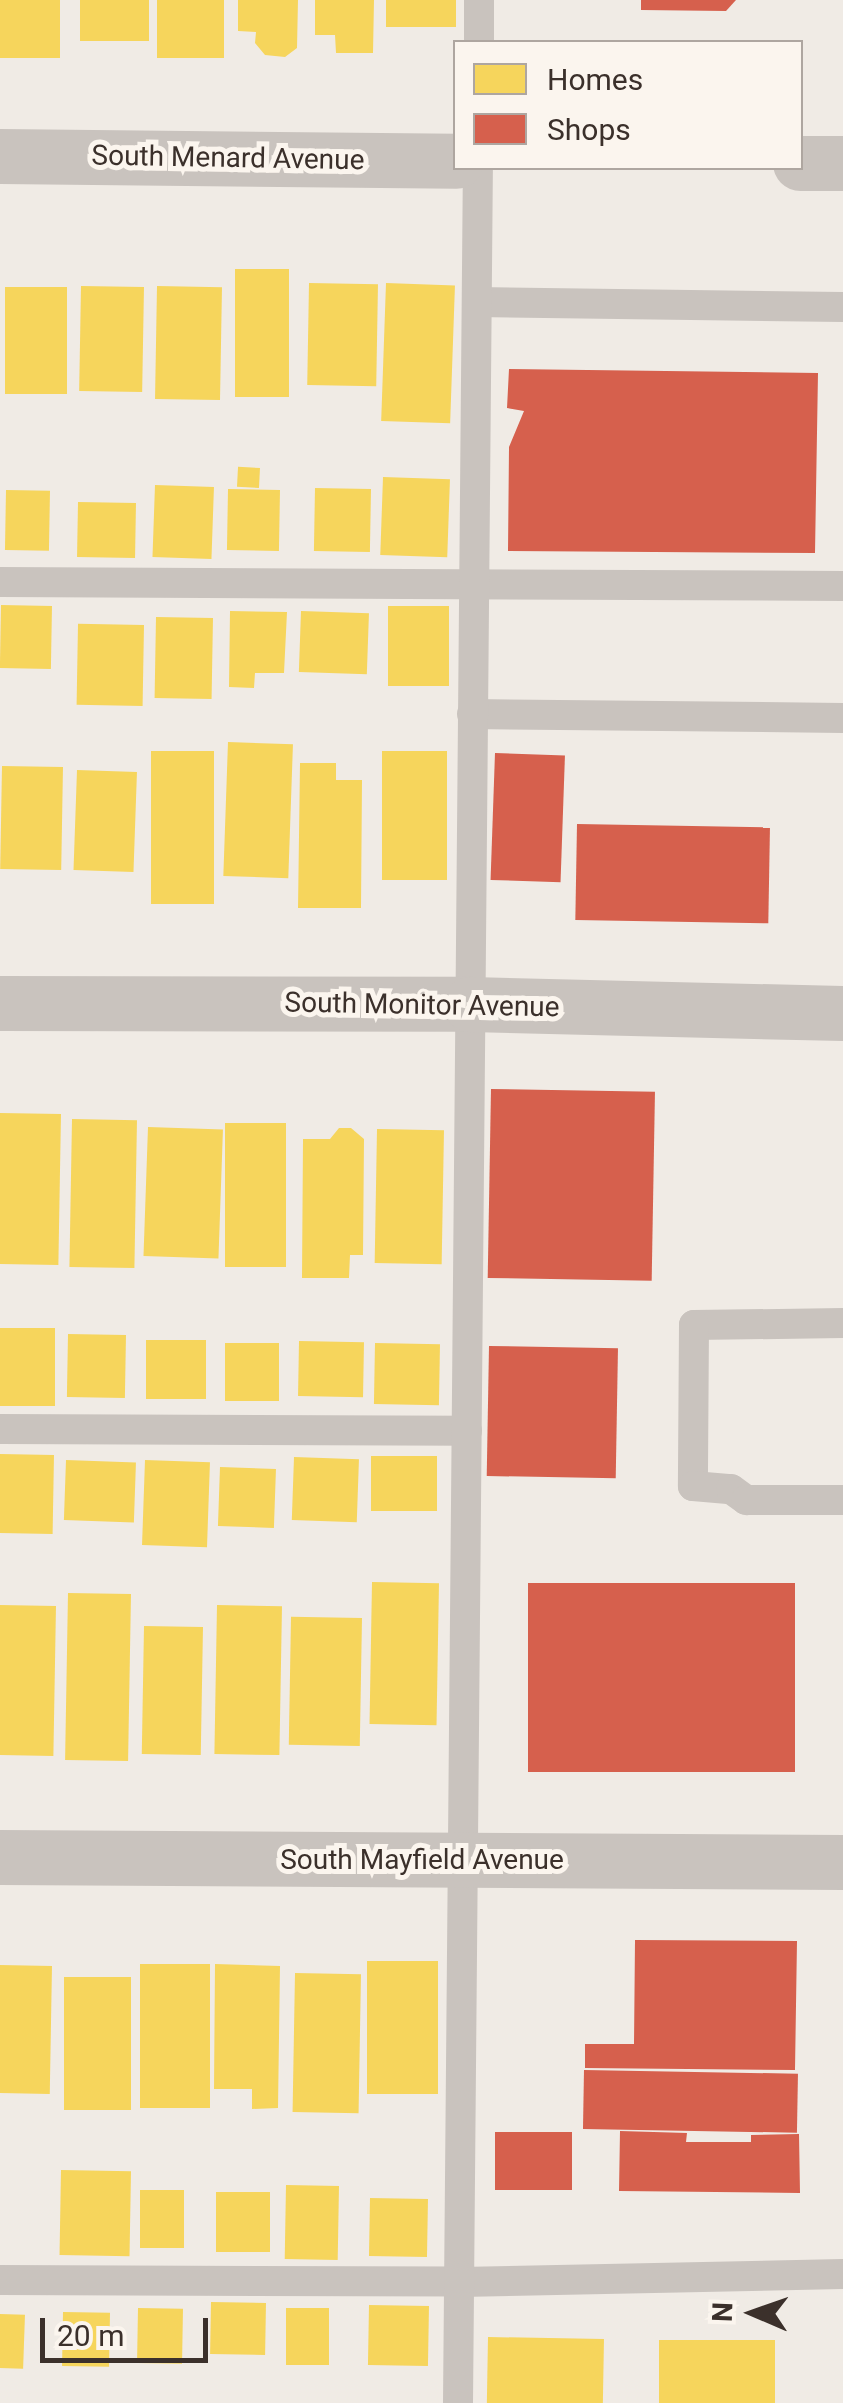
<!DOCTYPE html>
<html>
<head>
<meta charset="utf-8">
<style>
  body { margin:0 }
  #map { position:relative; width:843px; height:2403px; overflow:hidden; background:#f0ebe5; font-family:Roboto,sans-serif }
  div>[style] { position:absolute }
  [style*='--x'] { left:calc(var(--x)*1px); top:calc(var(--y)*1px); width:calc(var(--w)*1px); rotate:calc(var(--a)*1deg) }
  .homes>* { inset:0; background:#f6d55c; transform-origin:0 0 }
  .shops>* { inset:0; background:#d6604d; transform-origin:0 0 }
  .service>* { height:30px; margin:-15px; padding:0 15px; transform-origin:15px; border-radius:15px; background:#c9c3be }
  .minor>* { height:55px; margin:-27.5px; padding:0 27.5px; transform-origin:27.5px; border-radius:27.5px; background:#c9c3be }
  span { translate:-50% -50%; white-space:nowrap; text-align:center; line-height:1.15; -webkit-text-stroke:10px #fbf5ee; paint-order:stroke }
  .street-label { font-size:28px; color:#3b302b }
  .legend { position:absolute; left:453px; top:40px; width:350px; height:130px; box-sizing:border-box; background:#fbf5ee; border:2px solid #aea6a0; margin:0; padding:12px 18px; list-style:none; font-size:30px; color:#3b302b }
  .legend li { display:flex; align-items:center; gap:20px; height:50px }
  .legend b { width:50px; border:2px solid #aea6a0 }
  .north { position:absolute; left:703px; top:2263px; width:100px; height:100px; -webkit-text-stroke:8px #fbf5ee; paint-order:stroke; rotate:272deg; font-size:28px; font-weight:700; line-height:40px; text-align:center; color:#3b302b }
  .north::after { content:''; display:block; margin:auto; width:35px; height:45px; background:#3b302b; clip-path:polygon(50% 0,100% 100%,50% 72%,0 100%) }
  .scale { position:absolute; left:40px; top:2318px; width:168px; height:45px; box-sizing:border-box; border:5px solid #3b302b; border-top:0; padding-left:12px; font-size:30px; line-height:35px; white-space:nowrap; color:#3b302b; -webkit-text-stroke:8px #fbf5ee; paint-order:stroke }
</style>
</head>
<body>
<div id="map">
  <div class="homes">
    <div style="left:0;top:0;width:60px;height:58px"></div>
    <div style="left:80px;top:0;width:69px;height:41px"></div>
    <div style="left:157px;top:0;width:67px;height:58px"></div>
    <div style="clip-path:polygon(238px 0,298px 0,297px 48px,285px 57px,265px 55px,255px 43px,256px 32px,238px 31px)"></div>
    <div style="clip-path:polygon(315px 0,374px 0,373px 53px,336px 53px,335px 35px,315px 35px)"></div>
    <div style="left:386px;top:0;width:70px;height:27px"></div>
    <div style="left:289px;top:269px;width:128px;height:54px;rotate:90deg"></div>
    <div style="left:309px;top:283px;width:69px;height:102px;rotate:1deg"></div>
    <div style="left:386px;top:283px;width:69px;height:138px;rotate:2deg"></div>
    <div style="left:81px;top:286px;width:63px;height:105px;rotate:1deg"></div>
    <div style="left:157px;top:286px;width:65px;height:113px;rotate:1deg"></div>
    <div style="left:5px;top:287px;width:62px;height:107px"></div>
    <div style="left:260px;top:468px;width:20px;height:22px;rotate:93deg"></div>
    <div style="left:383px;top:477px;width:67px;height:78px;rotate:2deg"></div>
    <div style="left:155px;top:485px;width:59px;height:72px;rotate:2deg"></div>
    <div style="left:315px;top:488px;width:56px;height:63px;rotate:1deg"></div>
    <div style="left:6px;top:490px;width:44px;height:60px;rotate:1deg"></div>
    <div style="left:280px;top:490px;width:61px;height:52px;rotate:91deg"></div>
    <div style="left:78px;top:502px;width:58px;height:55px;rotate:1deg"></div>
    <div style="left:1px;top:605px;width:51px;height:63px;rotate:1deg"></div>
    <div style="left:388px;top:606px;width:61px;height:80px"></div>
    <div style="clip-path:polygon(230px 611px,287px 612px,284px 673px,255px 673px,254px 688px,229px 687px)"></div>
    <div style="left:301px;top:611px;width:68px;height:61px;rotate:2deg"></div>
    <div style="left:156px;top:617px;width:57px;height:81px;rotate:1deg"></div>
    <div style="left:144px;top:625px;width:81px;height:66px;rotate:91deg"></div>
    <div style="left:228px;top:742px;width:65px;height:134px;rotate:2deg"></div>
    <div style="left:151px;top:751px;width:63px;height:153px"></div>
    <div style="left:382px;top:751px;width:65px;height:129px"></div>
    <div style="clip-path:polygon(300px 763px,336px 763px,336px 780px,362px 780px,361px 908px,298px 908px)"></div>
    <div style="left:2px;top:766px;width:61px;height:103px;rotate:1deg"></div>
    <div style="left:77px;top:770px;width:60px;height:100px;rotate:2deg"></div>
    <div style="left:0;top:1113px;width:61px;height:151px;rotate:1deg"></div>
    <div style="left:72px;top:1119px;width:65px;height:148px;rotate:1deg"></div>
    <div style="left:225px;top:1123px;width:61px;height:144px"></div>
    <div style="left:148px;top:1127px;width:75px;height:129px;rotate:2deg"></div>
    <div style="clip-path:polygon(339px 1128px,351px 1128px,364px 1139px,363px 1255px,350px 1255px,349px 1278px,302px 1278px,303px 1139px,330px 1139px)"></div>
    <div style="left:377px;top:1129px;width:67px;height:134px;rotate:1deg"></div>
    <div style="left:0;top:1328px;width:55px;height:78px"></div>
    <div style="left:68px;top:1334px;width:58px;height:63px;rotate:1deg"></div>
    <div style="left:146px;top:1340px;width:60px;height:59px"></div>
    <div style="left:299px;top:1341px;width:65px;height:55px;rotate:1deg"></div>
    <div style="left:225px;top:1343px;width:54px;height:58px"></div>
    <div style="left:375px;top:1343px;width:65px;height:61px;rotate:1deg"></div>
    <div style="left:0;top:1454px;width:54px;height:79px;rotate:1deg"></div>
    <div style="left:371px;top:1456px;width:66px;height:55px"></div>
    <div style="left:294px;top:1457px;width:65px;height:63px;rotate:2deg"></div>
    <div style="left:66px;top:1460px;width:70px;height:60px;rotate:2deg"></div>
    <div style="left:145px;top:1460px;width:65px;height:85px;rotate:2deg"></div>
    <div style="left:220px;top:1467px;width:56px;height:59px;rotate:2deg"></div>
    <div style="left:372px;top:1582px;width:67px;height:142px;rotate:1deg"></div>
    <div style="left:68px;top:1593px;width:63px;height:167px;rotate:1deg"></div>
    <div style="left:0;top:1605px;width:56px;height:150px;rotate:1deg"></div>
    <div style="left:217px;top:1605px;width:65px;height:149px;rotate:1deg"></div>
    <div style="left:362px;top:1618px;width:128px;height:71px;rotate:91deg"></div>
    <div style="left:144px;top:1626px;width:59px;height:128px;rotate:1deg"></div>
    <div style="left:367px;top:1961px;width:71px;height:133px"></div>
    <div style="left:140px;top:1964px;width:70px;height:144px"></div>
    <div style="clip-path:polygon(215px 1964px,280px 1966px,278px 2108px,252px 2109px,252px 2089px,214px 2089px)"></div>
    <div style="left:0;top:1965px;width:52px;height:128px;rotate:1deg"></div>
    <div style="left:295px;top:1973px;width:66px;height:139px;rotate:1deg"></div>
    <div style="left:64px;top:1977px;width:67px;height:133px"></div>
    <div style="left:61px;top:2170px;width:70px;height:85px;rotate:1deg"></div>
    <div style="left:286px;top:2185px;width:53px;height:74px;rotate:1deg"></div>
    <div style="left:140px;top:2190px;width:44px;height:58px"></div>
    <div style="left:216px;top:2192px;width:54px;height:60px"></div>
    <div style="left:370px;top:2198px;width:58px;height:58px;rotate:1deg"></div>
    <div style="left:211px;top:2302px;width:55px;height:52px;rotate:1deg"></div>
    <div style="left:369px;top:2305px;width:60px;height:60px;rotate:1deg"></div>
    <div style="left:138px;top:2308px;width:45px;height:55px;rotate:1deg"></div>
    <div style="left:286px;top:2308px;width:43px;height:57px"></div>
    <div style="left:63px;top:2312px;width:47px;height:54px;rotate:1deg"></div>
    <div style="left:0;top:2314px;width:25px;height:54px;rotate:2deg"></div>
    <div style="left:488px;top:2337px;width:116px;height:66px;rotate:1deg"></div>
    <div style="left:659px;top:2340px;width:116px;height:63px"></div>
  </div>
  <div class="shops">
    <div style="clip-path:polygon(641px 0,736px 0,726px 11px,641px 10px)"></div>
    <div style="clip-path:polygon(509px 369px,818px 373px,815px 553px,508px 551px,509px 447px,524px 411px,507px 408px)"></div>
    <div style="left:495px;top:753px;width:70px;height:127px;rotate:2deg"></div>
    <div style="left:577px;top:824px;width:193px;height:96px;rotate:1deg"></div>
    <div style="left:491px;top:1089px;width:164px;height:189px;rotate:1deg"></div>
    <div style="left:489px;top:1346px;width:129px;height:130px;rotate:1deg"></div>
    <div style="left:795px;top:1583px;width:189px;height:267px;rotate:90deg"></div>
    <div style="clip-path:polygon(635px 1940px,797px 1941px,795px 2070px,585px 2068px,585px 2044px,634px 2044px)"></div>
    <div style="left:584px;top:2070px;width:214px;height:59px;rotate:1deg"></div>
    <div style="clip-path:polygon(620px 2131px,687px 2133px,686px 2142px,751px 2142px,751px 2135px,799px 2134px,800px 2193px,619px 2191px)"></div>
    <div style="left:495px;top:2132px;width:77px;height:58px"></div>
  </div>
  <div class="service">
    <div style="--x:479;--y:42;--w:42;--a:-90"></div>
    <div style="--x:477;--y:302;--w:366;--a:0.8"></div>
    <div style="--x:0;--y:582;--w:843;--a:0.27"></div>
    <div style="--x:472;--y:714;--w:371;--a:0.6"></div>
    <div style="--x:843;--y:1323;--w:149;--a:179.2"></div>
    <div style="--x:694;--y:1325;--w:161;--a:90.4"></div>
    <div style="--x:693;--y:1486;--w:38;--a:5"></div>
    <div style="--x:731;--y:1489;--w:19;--a:36"></div>
    <div style="--x:746;--y:1500;--w:97;--a:0"></div>
    <div style="--x:0;--y:1429;--w:467;--a:0.2"></div>
    <div style="--x:0;--y:2280;--w:460;--a:0.2"></div>
    <div style="--x:460;--y:2282;--w:383;--a:-1.2"></div>
    <div style="--x:458;--y:2403;--w:2235;--a:-89.49"></div>
  </div>
  <div class="minor">
    <div style="--x:0;--y:156;--w:456;--a:0.6"></div>
    <div style="--x:800;--y:163;--w:43;--a:0"></div>
    <div style="--x:0;--y:1003;--w:470;--a:0.1"></div>
    <div style="--x:470;--y:1004;--w:373;--a:1.4"></div>
    <div style="--x:0;--y:1857;--w:843;--a:0.34"></div>
  </div>
  <div class="street-label">
    <span style="left:228px;top:158px;rotate:1deg">South Menard Avenue</span>
    <span style="left:422px;top:1005px;rotate:1deg">South Monitor Avenue</span>
    <span style="left:422px;top:1860px">South Mayfield Avenue</span>
  </div>
  <ul class="legend">
  <li><b style="height:28px;background:#f6d55c"></b>Homes</li>
  <li><b style="height:28px;background:#d6604d"></b>Shops</li>
  </ul>
  <div class="north">N</div>
  <div class="scale">20 m</div>
</div>
</body>
</html>
